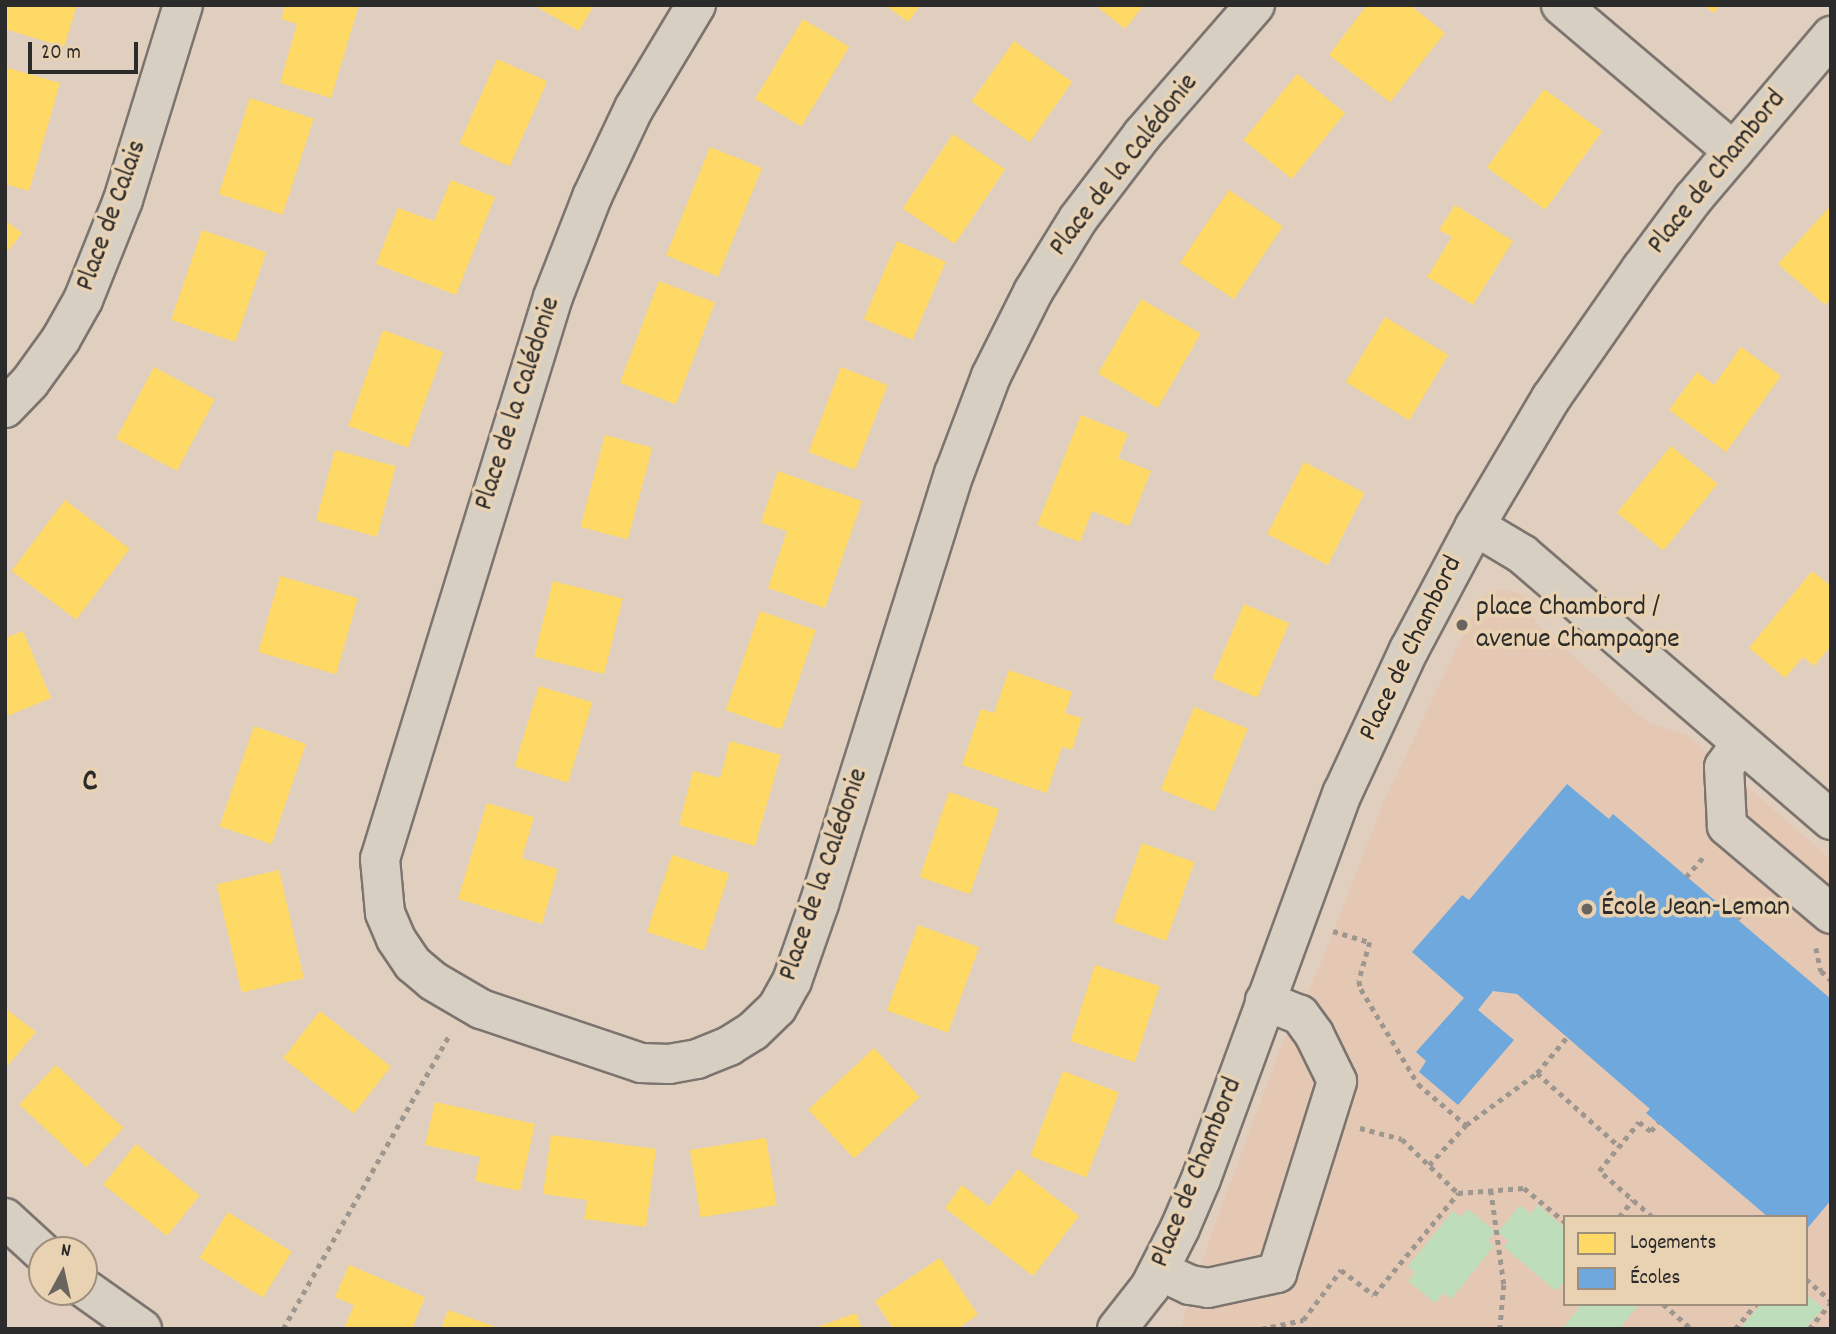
<!DOCTYPE html>
<html>
<head>
<meta charset="utf-8">
<style>
  body { margin:0 }
  #map { position:relative; width:1836px; height:1334px; overflow:hidden; background:#e0cebf; font-family:Dekko,sans-serif }
  div>[style] { position:absolute }
  [style*='--x'] { left:calc(var(--x)*1px); top:calc(var(--y)*1px); width:calc(var(--w)*1px); rotate:calc(var(--a)*1deg) }
  .built>* { inset:0; background:#e5c8b4 }
  .green>* { inset:0; background:#beddbb }
  .homes>* { inset:0; background:#ffd966; transform-origin:0 0 }
  .schools>* { inset:0; background:#6fa8dc }
  .path>* { height:4.5px; margin-top:-2.25px; transform-origin:0; background:repeating-linear-gradient(90deg,#9e978f 0 5px,transparent 0 10px) }
  .roads { filter:drop-shadow(2px 0 #7c746e) drop-shadow(-2px 0 #7c746e) drop-shadow(0 2px #7c746e) drop-shadow(0 -2px #7c746e) }
  .minor>* { height:38px; margin:-19px; padding:0 19px; transform-origin:19px; border-radius:19px; background:#d8cfc3 }
  .dots>* { width:19px; height:19px; translate:-50% -50%; box-sizing:border-box; border:4px solid #e9d2b2; border-radius:50% }
  span { translate:-50% -50%; white-space:nowrap; text-align:center; line-height:1.15; -webkit-text-stroke:7px #e9d2b2; paint-order:stroke }
  .street-label { font-size:28px; color:#2b2b2b }
  .poi-label { font-size:28px; color:#2b2b2b }
  .left { translate:0 -50%; text-align:left }
  .neighbourhood-label { font-size:30px; color:#2b2b2b; font-weight:700 }
  .frame { position:absolute; inset:0; border:7px solid #2b2b2b; pointer-events:none }
  .legend { position:absolute; left:1563px; top:1215px; width:245px; height:91px; box-sizing:border-box; background:#e9d2b2; border:2px solid #9d8f7c; margin:0; padding:9px 12px; list-style:none; font-size:21px; color:#2b2b2b }
  .legend li { display:flex; align-items:center; gap:14px; height:35px }
  .legend b { width:35px; border:2px solid #9d8f7c }
  .north { position:absolute; left:28px; top:1236px; width:70px; height:70px; box-sizing:border-box; background:#e9d2b2; border:2px solid #9d8f7c; border-radius:50%; rotate:8deg; font-size:19px; font-weight:700; line-height:28px; text-align:center; color:#2b2b2b }
  .north::after { content:''; display:block; margin:auto; width:24px; height:32px; background:#6a645f; clip-path:polygon(50% 0,100% 100%,50% 72%,0 100%) }
  .scale { position:absolute; left:28px; top:42px; width:110px; height:32px; box-sizing:border-box; border:4px solid #2b2b2b; border-top:0; padding-left:9px; font-size:21px; line-height:24px; white-space:nowrap; color:#2b2b2b; -webkit-text-stroke:5px #e9d2b2; paint-order:stroke }
</style>
</head>
<body>
<div id="map">
  <div class="built">
    <div style="clip-path:polygon(evenodd,1503px 589px,1524px 595px,1537px 624px,1648px 723px,1687px 735px,1831px 859px,1831px 1329px,1180px 1329px,1210px 1238px,1279px 1052px,1323px 959px,1384px 801px,1480px 600px,1493px 590px,1503px 589px,1565px 1217px,1806px 1217px,1806px 1304px,1565px 1304px,1565px 1217px)"></div>
  </div>
  <div class="green">
    <div style="clip-path:polygon(1520px 1205px,1530px 1214px,1538px 1205px,1565px 1228px,1565px 1285px,1562px 1284px,1556px 1291px,1504px 1247px,1509px 1241px,1498px 1232px)"></div>
    <div style="clip-path:polygon(1468px 1209px,1495px 1231px,1488px 1241px,1494px 1246px,1451px 1299px,1443px 1293px,1435px 1303px,1408px 1281px,1415px 1272px,1408px 1266px,1453px 1211px,1461px 1217px)"></div>
    <div style="clip-path:polygon(1806px 1294px,1823px 1308px,1805px 1329px,1740px 1329px,1761px 1304px,1806px 1304px)"></div>
    <div style="clip-path:polygon(1582px 1304px,1639px 1304px,1619px 1329px,1562px 1329px)"></div>
  </div>
  <div class="homes">
    <div style="clip-path:polygon(5px 5px,77px 5px,64px 47px,5px 29px)"></div>
    <div style="clip-path:polygon(285px 5px,359px 5px,331px 98px,280px 83px,297px 24px,281px 19px)"></div>
    <div style="clip-path:polygon(533px 5px,594px 5px,579px 31px)"></div>
    <div style="clip-path:polygon(885px 5px,921px 5px,908px 22px)"></div>
    <div style="clip-path:polygon(1095px 5px,1144px 5px,1125px 29px)"></div>
    <div style="clip-path:polygon(1367px 5px,1410px 5px,1445px 33px,1390px 102px,1329px 55px)"></div>
    <div style="clip-path:polygon(1703px 5px,1720px 5px,1714px 13px)"></div>
    <div style="left:803px;top:19px;width:54px;height:93px;rotate:31deg"></div>
    <div style="left:1014px;top:41px;width:71px;height:74px;rotate:35deg"></div>
    <div style="left:497px;top:59px;width:55px;height:93px;rotate:24deg"></div>
    <div style="clip-path:polygon(5px 67px,60px 83px,29px 191px,5px 184px)"></div>
    <div style="left:1297px;top:74px;width:62px;height:85px;rotate:39deg"></div>
    <div style="left:1544px;top:89px;width:72px;height:97px;rotate:36deg"></div>
    <div style="left:250px;top:98px;width:67px;height:101px;rotate:18deg"></div>
    <div style="left:953px;top:134px;width:63px;height:90px;rotate:34deg"></div>
    <div style="left:710px;top:147px;width:56px;height:117px;rotate:22deg"></div>
    <div style="clip-path:polygon(451px 180px,495px 197px,456px 295px,376px 264px,398px 208px,434px 221px)"></div>
    <div style="left:1229px;top:190px;width:65px;height:88px;rotate:34deg"></div>
    <div style="clip-path:polygon(1455px 205px,1513px 241px,1473px 305px,1427px 277px,1452px 237px,1439px 230px)"></div>
    <div style="clip-path:polygon(1831px 205px,1831px 298px,1825px 305px,1778px 264px)"></div>
    <div style="clip-path:polygon(5px 220px,22px 233px,5px 255px)"></div>
    <div style="left:202px;top:230px;width:68px;height:95px;rotate:19deg"></div>
    <div style="left:897px;top:241px;width:53px;height:85px;rotate:23deg"></div>
    <div style="left:659px;top:281px;width:60px;height:109px;rotate:21deg"></div>
    <div style="left:1141px;top:299px;width:69px;height:86px;rotate:30deg"></div>
    <div style="left:1385px;top:317px;width:74px;height:76px;rotate:31deg"></div>
    <div style="left:383px;top:330px;width:64px;height:102px;rotate:20deg"></div>
    <div style="clip-path:polygon(1741px 347px,1781px 376px,1726px 452px,1669px 410px,1697px 372px,1714px 385px)"></div>
    <div style="left:154px;top:367px;width:69px;height:81px;rotate:28deg"></div>
    <div style="left:841px;top:367px;width:50px;height:91px;rotate:21deg"></div>
    <div style="clip-path:polygon(1081px 415px,1128px 434px,1118px 458px,1151px 471px,1129px 526px,1092px 511px,1080px 542px,1037px 525px)"></div>
    <div style="left:605px;top:435px;width:49px;height:95px;rotate:15deg"></div>
    <div style="left:1671px;top:446px;width:60px;height:86px;rotate:39deg"></div>
    <div style="left:335px;top:450px;width:63px;height:73px;rotate:15deg"></div>
    <div style="left:1304px;top:462px;width:68px;height:81px;rotate:27deg"></div>
    <div style="clip-path:polygon(778px 471px,862px 501px,825px 608px,768px 588px,787px 531px,761px 523px)"></div>
    <div style="left:65px;top:500px;width:81px;height:89px;rotate:37deg"></div>
    <div style="clip-path:polygon(1812px 571px,1831px 586px,1831px 646px,1814px 666px,1803px 657px,1785px 678px,1749px 648px)"></div>
    <div style="left:280px;top:576px;width:81px;height:79px;rotate:16deg"></div>
    <div style="left:553px;top:581px;width:72px;height:78px;rotate:14deg"></div>
    <div style="left:1244px;top:604px;width:49px;height:81px;rotate:23deg"></div>
    <div style="left:760px;top:611px;width:59px;height:105px;rotate:19deg"></div>
    <div style="clip-path:polygon(23px 631px,51px 698px,5px 717px,5px 638px)"></div>
    <div style="clip-path:polygon(1009px 670px,1072px 692px,1065px 713px,1082px 718px,1072px 750px,1062px 747px,1047px 793px,962px 765px,981px 709px,994px 713px)"></div>
    <div style="left:539px;top:686px;width:56px;height:84px;rotate:17deg"></div>
    <div style="left:1194px;top:707px;width:58px;height:89px;rotate:22deg"></div>
    <div style="left:254px;top:726px;width:55px;height:106px;rotate:19deg"></div>
    <div style="clip-path:polygon(730px 741px,781px 755px,755px 846px,679px 825px,693px 771px,720px 778px)"></div>
    <div style="left:949px;top:792px;width:53px;height:90px;rotate:19deg"></div>
    <div style="clip-path:polygon(487px 803px,534px 817px,522px 858px,558px 869px,542px 924px,458px 899px)"></div>
    <div style="left:1142px;top:843px;width:56px;height:84px;rotate:20deg"></div>
    <div style="left:672px;top:855px;width:60px;height:81px;rotate:18deg"></div>
    <div style="left:279px;top:870px;width:111px;height:64px;rotate:77deg"></div>
    <div style="left:918px;top:925px;width:65px;height:91px;rotate:20deg"></div>
    <div style="left:1095px;top:965px;width:68px;height:80px;rotate:18deg"></div>
    <div style="clip-path:polygon(5px 1008px,36px 1032px,5px 1069px)"></div>
    <div style="left:320px;top:1011px;width:90px;height:60px;rotate:38deg"></div>
    <div style="left:874px;top:1048px;width:67px;height:90px;rotate:47deg"></div>
    <div style="left:56px;top:1065px;width:92px;height:54px;rotate:43deg"></div>
    <div style="left:1063px;top:1071px;width:60px;height:91px;rotate:21deg"></div>
    <div style="clip-path:polygon(435px 1102px,535px 1124px,520px 1191px,475px 1181px,480px 1157px,425px 1145px)"></div>
    <div style="clip-path:polygon(551px 1135px,656px 1149px,646px 1227px,584px 1219px,587px 1200px,543px 1194px)"></div>
    <div style="left:766px;top:1138px;width:68px;height:77px;rotate:81deg"></div>
    <div style="left:136px;top:1144px;width:82px;height:52px;rotate:39deg"></div>
    <div style="clip-path:polygon(1018px 1169px,1079px 1216px,1033px 1276px,945px 1208px,962px 1185px,989px 1206px)"></div>
    <div style="left:228px;top:1212px;width:75px;height:54px;rotate:32deg"></div>
    <div style="clip-path:polygon(940px 1258px,978px 1315px,957px 1329px,893px 1329px,875px 1301px)"></div>
    <div style="clip-path:polygon(349px 1265px,425px 1297px,412px 1329px,344px 1329px,354px 1305px,335px 1297px)"></div>
    <div style="clip-path:polygon(448px 1310px,499px 1328px,498px 1329px,441px 1329px)"></div>
    <div style="clip-path:polygon(856px 1313px,862px 1329px,814px 1329px,814px 1328px)"></div>
  </div>
  <div class="schools">
    <div style="clip-path:polygon(1567px 784px,1609px 819px,1613px 814px,1831px 999px,1831px 1200px,1806px 1230px,1806px 1217px,1768px 1217px,1646px 1113px,1650px 1109px,1517px 994px,1493px 991px,1478px 1010px,1514px 1040px,1458px 1105px,1419px 1072px,1426px 1061px,1416px 1052px,1464px 998px,1412px 952px,1462px 895px,1469px 900px)"></div>
  </div>
  <div class="path">
    <div style="--x:1686;--y:877;--w:28;--a:-49"></div>
    <div style="--x:1737;--y:919;--w:27;--a:-51"></div>
    <div style="--x:1333;--y:931;--w:39;--a:17"></div>
    <div style="--x:1370;--y:942;--w:41;--a:105.8"></div>
    <div style="--x:1359;--y:981;--w:8;--a:76"></div>
    <div style="--x:1361;--y:989;--w:111;--a:59"></div>
    <div style="--x:1418;--y:1084;--w:63;--a:40.5"></div>
    <div style="--x:1816;--y:948;--w:24;--a:78"></div>
    <div style="--x:1821;--y:971;--w:13;--a:42"></div>
    <div style="--x:1537;--y:1073;--w:47;--a:-50.2"></div>
    <div style="--x:1360;--y:1128;--w:43;--a:14.7"></div>
    <div style="--x:1402;--y:1139;--w:78;--a:44"></div>
    <div style="--x:1429;--y:1165;--w:54;--a:-47.2"></div>
    <div style="--x:1466;--y:1125;--w:88;--a:-36.2"></div>
    <div style="--x:1537;--y:1073;--w:110;--a:41.7"></div>
    <div style="--x:1491;--y:1190;--w:96;--a:82.2"></div>
    <div style="--x:1504;--y:1285;--w:44;--a:95.2"></div>
    <div style="--x:1619;--y:1217;--w:22;--a:-51"></div>
    <div style="--x:1652;--y:1217;--w:70;--a:-139"></div>
    <div style="--x:1599;--y:1171;--w:63;--a:-50.8"></div>
    <div style="--x:1639;--y:1122;--w:15;--a:37"></div>
    <div style="--x:1651;--y:1131;--w:11;--a:-49"></div>
    <div style="--x:1806;--y:1279;--w:33;--a:41"></div>
    <div style="--x:1663;--y:1304;--w:38;--a:41"></div>
    <div style="--x:283;--y:1329;--w:339;--a:-60.5"></div>
    <div style="--x:1261;--y:1329;--w:43;--a:-12.1"></div>
    <div style="--x:1303;--y:1320;--w:63;--a:-52.8"></div>
    <div style="--x:1341;--y:1270;--w:41;--a:37.1"></div>
    <div style="--x:1374;--y:1295;--w:132;--a:-50.5"></div>
    <div style="--x:1458;--y:1193;--w:66;--a:-4.3"></div>
    <div style="--x:1524;--y:1188;--w:53;--a:39.7"></div>
    <div style="--x:1735;--y:1329;--w:33;--a:-50"></div>
    <div style="--x:1809;--y:1329;--w:34;--a:-50"></div>
  </div>
  <div class="roads">
    <div class="minor">
      <div style="--x:696;--y:5;--w:120;--a:121"></div>
      <div style="--x:634;--y:108;--w:98;--a:115.3"></div>
      <div style="--x:592;--y:197;--w:107;--a:111.3"></div>
      <div style="--x:553;--y:297;--w:588;--a:107.11"></div>
      <div style="--x:380;--y:859;--w:54;--a:84.7"></div>
      <div style="--x:385;--y:913;--w:28;--a:67"></div>
      <div style="--x:396;--y:939;--w:30;--a:56"></div>
      <div style="--x:413;--y:964;--w:26;--a:40"></div>
      <div style="--x:433;--y:981;--w:56;--a:30.3"></div>
      <div style="--x:481;--y:1009;--w:169;--a:18.6"></div>
      <div style="--x:641;--y:1063;--w:28;--a:2"></div>
      <div style="--x:669;--y:1064;--w:28;--a:-10"></div>
      <div style="--x:697;--y:1059;--w:35;--a:-22"></div>
      <div style="--x:729;--y:1046;--w:28;--a:-32"></div>
      <div style="--x:753;--y:1031;--w:33;--a:-44"></div>
      <div style="--x:777;--y:1008;--w:31;--a:-61"></div>
      <div style="--x:792;--y:981;--w:82;--a:-70.7"></div>
      <div style="--x:819;--y:904;--w:451;--a:-72.6"></div>
      <div style="--x:954;--y:474;--w:105;--a:-69.3"></div>
      <div style="--x:991;--y:376;--w:94;--a:-63.4"></div>
      <div style="--x:1033;--y:292;--w:86;--a:-58.3"></div>
      <div style="--x:1078;--y:219;--w:106;--a:-52.7"></div>
      <div style="--x:1142;--y:135;--w:172;--a:-49"></div>
      <div style="--x:1561;--y:5;--w:226;--a:40.3"></div>
      <div style="--x:5;--y:408;--w:36;--a:-46"></div>
      <div style="--x:30;--y:382;--w:53;--a:-54.2"></div>
      <div style="--x:61;--y:339;--w:45;--a:-60.6"></div>
      <div style="--x:83;--y:300;--w:108;--a:-68.2"></div>
      <div style="--x:123;--y:200;--w:204;--a:-72.9"></div>
      <div style="--x:1475;--y:526;--w:55;--a:30.8"></div>
      <div style="--x:1522;--y:554;--w:408;--a:40.7"></div>
      <div style="--x:1740;--y:745;--w:27;--a:126"></div>
      <div style="--x:1724;--y:767;--w:59;--a:87.1"></div>
      <div style="--x:1727;--y:826;--w:136;--a:40.2"></div>
      <div style="--x:5;--y:1218;--w:50;--a:42.6"></div>
      <div style="--x:1160;--y:1271;--w:33;--a:25"></div>
      <div style="--x:1190;--y:1285;--w:18;--a:9"></div>
      <div style="--x:1208;--y:1288;--w:71;--a:-12.3"></div>
      <div style="--x:1277;--y:1273;--w:201;--a:-72.6"></div>
      <div style="--x:1337;--y:1081;--w:52;--a:-116.1"></div>
      <div style="--x:1314;--y:1034;--w:24;--a:-126"></div>
      <div style="--x:1300;--y:1015;--w:38;--a:-158"></div>
      <div style="--x:84;--y:1288;--w:71;--a:35.3"></div>
      <div style="--x:1117;--y:1329;--w:53;--a:-51.8"></div>
      <div style="--x:1150;--y:1287;--w:66;--a:-63"></div>
      <div style="--x:1180;--y:1228;--w:53;--a:-66.8"></div>
      <div style="--x:1201;--y:1179;--w:412;--a:-69.9"></div>
      <div style="--x:1343;--y:792;--w:157;--a:-65.1"></div>
      <div style="--x:1409;--y:650;--w:140;--a:-62"></div>
      <div style="--x:1475;--y:526;--w:149;--a:-59.3"></div>
      <div style="--x:1551;--y:398;--w:157;--a:-55.1"></div>
      <div style="--x:1641;--y:269;--w:87;--a:-53.4"></div>
      <div style="--x:1693;--y:199;--w:214;--a:-49.7"></div>
    </div>
  </div>
  <div class="dots">
    <div style="left:1462px;top:625px;background:#6a645f"></div>
    <div style="left:1587px;top:909px;background:#6a645f"></div>
  </div>
  <div class="street-label">
    <span style="left:1125px;top:166px;rotate:-52deg">Place de la Calédonie</span>
    <span style="left:1718px;top:173px;rotate:-51deg">Place de Chambord</span>
    <span style="left:113px;top:216px;rotate:-70deg">Place de Calais</span>
    <span style="left:519px;top:404px;rotate:-72deg">Place de la Calédonie</span>
    <span style="left:1412px;top:649px;rotate:-64deg">Place de Chambord</span>
    <span style="left:825px;top:875px;rotate:-71deg">Place de la Calédonie</span>
    <span style="left:1198px;top:1173px;rotate:-68deg">Place de Chambord</span>
  </div>
  <div class="poi-label">
    <span class="left" style="left:1476px;top:625px">place Chambord /<br>avenue Champagne</span>
    <span class="left" style="left:1601px;top:909px">École Jean-Leman</span>
  </div>
  <div class="neighbourhood-label">
    <span style="left:90px;top:784px">C</span>
  </div>
  <div class="frame"></div>
  <ul class="legend">
  <li><b style="height:19px;background:#ffd966"></b>Logements</li>
  <li><b style="height:19px;background:#6fa8dc"></b>Écoles</li>
  </ul>
  <div class="north">N</div>
  <div class="scale">20 m</div>
</div>
</body>
</html>
